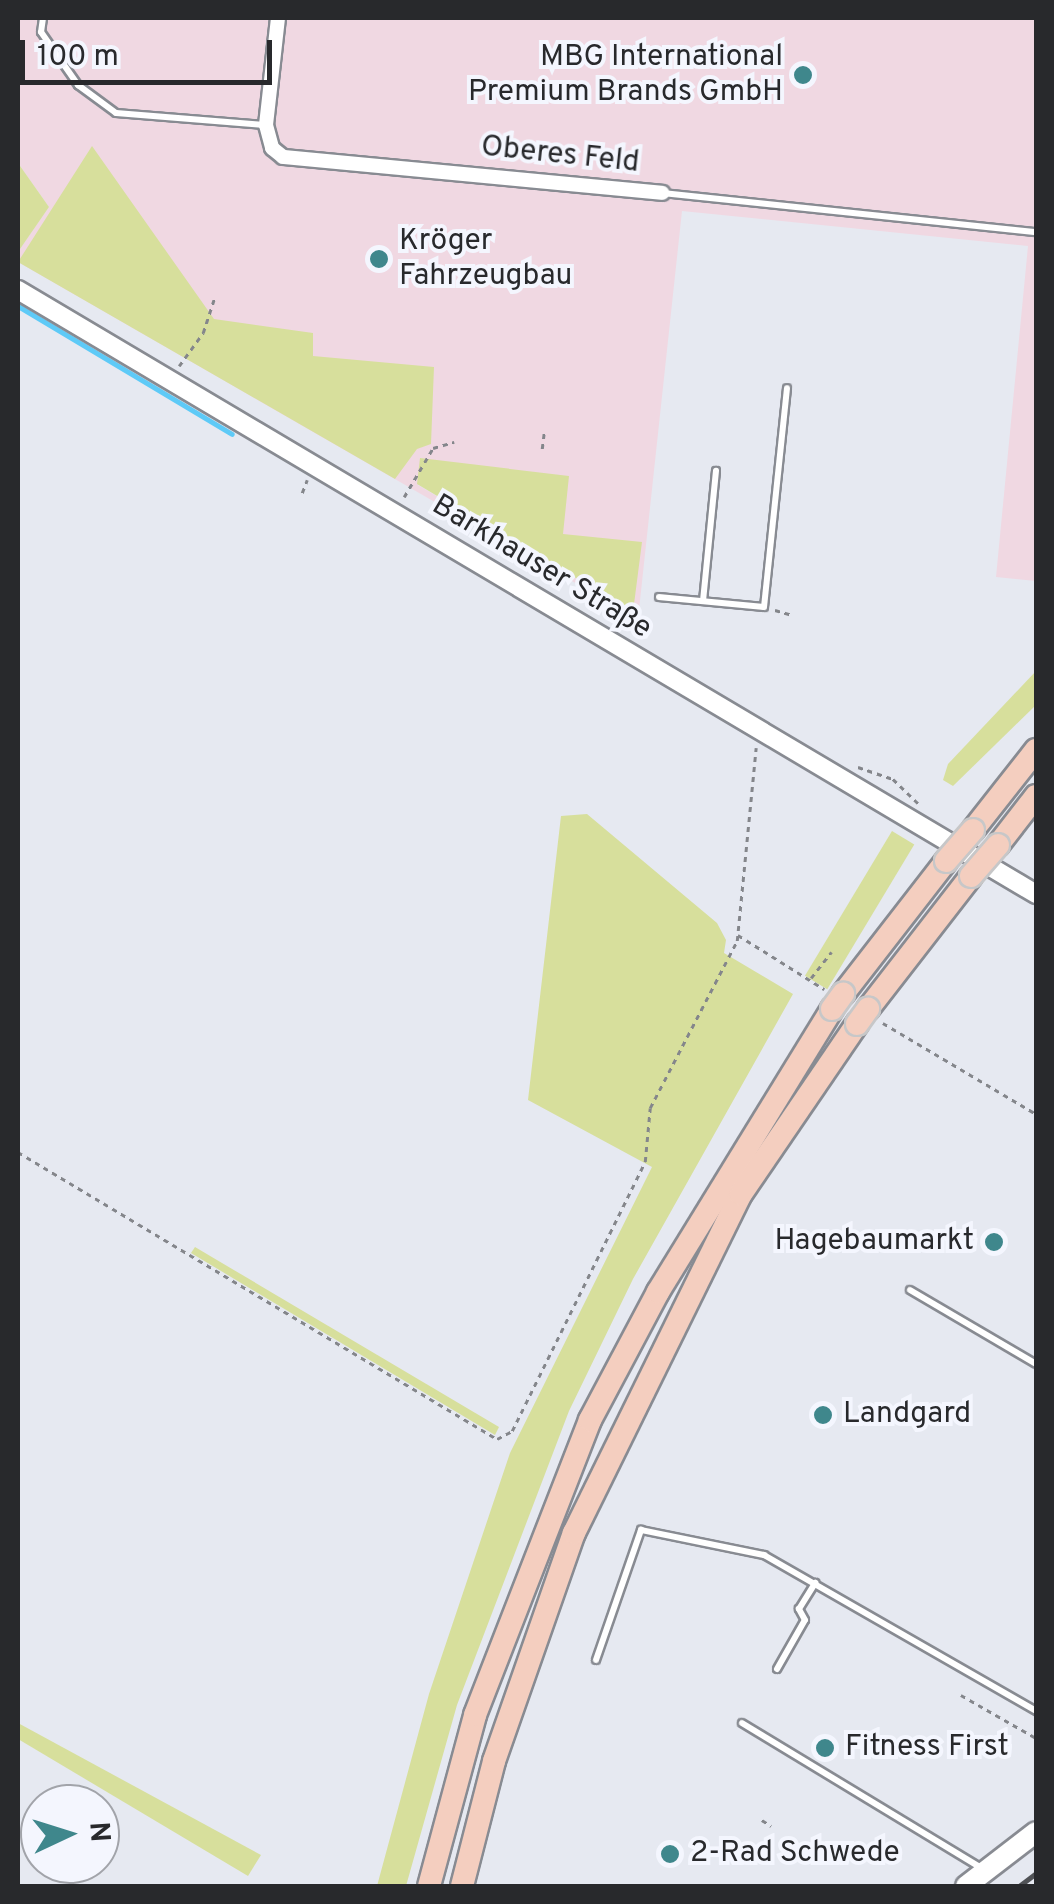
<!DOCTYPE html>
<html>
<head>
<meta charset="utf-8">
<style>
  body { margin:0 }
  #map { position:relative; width:1054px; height:1904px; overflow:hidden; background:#e6e9f1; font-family:Overpass,sans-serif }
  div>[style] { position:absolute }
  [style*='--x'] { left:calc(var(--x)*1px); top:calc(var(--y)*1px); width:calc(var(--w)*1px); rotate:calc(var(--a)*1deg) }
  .industrial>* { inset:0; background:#f0d8e2 }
  .green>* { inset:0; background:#d7df9c; transform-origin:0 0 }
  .stream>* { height:5px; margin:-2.5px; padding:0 2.5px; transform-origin:2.5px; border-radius:2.5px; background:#5ecaf7 }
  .path>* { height:2.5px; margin-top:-1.25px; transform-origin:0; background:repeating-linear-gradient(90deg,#84868b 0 5px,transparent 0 10px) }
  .roads { filter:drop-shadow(2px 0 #888b92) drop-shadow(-2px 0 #888b92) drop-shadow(0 2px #888b92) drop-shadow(0 -2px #888b92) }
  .service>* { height:6px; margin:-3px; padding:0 3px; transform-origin:3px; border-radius:3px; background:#fff }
  .minor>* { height:14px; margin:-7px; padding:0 7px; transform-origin:7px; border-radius:7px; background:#fff }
  .tertiary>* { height:18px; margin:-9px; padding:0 9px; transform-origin:9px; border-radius:9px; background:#fff }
  .secondary>* { height:20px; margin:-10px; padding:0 10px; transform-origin:10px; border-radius:10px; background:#fff }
  .trunk>* { height:22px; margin:-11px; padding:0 11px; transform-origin:11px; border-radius:11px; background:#f4cebf }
  .rail>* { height:5px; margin:-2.5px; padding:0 2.5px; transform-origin:2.5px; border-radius:2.5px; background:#505256 }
  .bridges { filter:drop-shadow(2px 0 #c7c7c8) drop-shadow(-2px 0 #c7c7c8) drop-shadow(0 2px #c7c7c8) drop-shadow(0 -2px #c7c7c8) }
  .trunk-bridge>* { height:22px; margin:-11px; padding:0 11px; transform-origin:11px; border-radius:11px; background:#f4cebf }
  .dots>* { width:28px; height:28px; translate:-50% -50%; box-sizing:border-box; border:5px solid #f4f6fe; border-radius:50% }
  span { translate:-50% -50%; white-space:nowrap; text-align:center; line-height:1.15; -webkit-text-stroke:8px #f4f6fe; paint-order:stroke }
  .poi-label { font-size:30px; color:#28292c }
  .right { translate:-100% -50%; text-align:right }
  .left { translate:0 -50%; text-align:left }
  .street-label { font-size:30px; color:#28292c }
  .frame { position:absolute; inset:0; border:20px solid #28292c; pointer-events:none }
  .north { position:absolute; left:20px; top:1784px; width:100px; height:100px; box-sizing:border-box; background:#f4f6fe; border:2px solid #a2a4aa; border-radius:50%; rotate:86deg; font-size:28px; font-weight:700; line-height:40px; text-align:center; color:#28292c }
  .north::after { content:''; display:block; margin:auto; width:35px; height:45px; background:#3f878c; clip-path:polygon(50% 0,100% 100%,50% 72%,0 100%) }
  .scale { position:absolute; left:20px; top:40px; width:252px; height:45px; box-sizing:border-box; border:5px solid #28292c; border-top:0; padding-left:12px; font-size:30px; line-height:35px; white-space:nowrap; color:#28292c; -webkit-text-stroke:8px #f4f6fe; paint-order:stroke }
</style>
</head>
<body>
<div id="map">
  <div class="industrial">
    <div style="clip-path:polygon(evenodd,18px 18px,1036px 18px,1036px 581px,996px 577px,1028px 246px,682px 211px,638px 619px,18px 262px,18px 252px,49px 207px,18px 163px,18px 18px,421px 458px,562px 534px,633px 612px,418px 485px,421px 458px)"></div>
  </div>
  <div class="green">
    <div style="clip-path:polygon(92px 146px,214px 319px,313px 333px,313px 356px,434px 367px,431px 444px,417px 449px,395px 479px,18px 262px)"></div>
    <div style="clip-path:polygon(18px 163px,49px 207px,18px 252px)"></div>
    <div style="clip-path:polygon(420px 458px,569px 476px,563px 534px,642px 542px,633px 612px,417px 484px)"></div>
    <div style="clip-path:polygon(1036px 671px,1036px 705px,953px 786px,943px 780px,948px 764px)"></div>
    <div style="clip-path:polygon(587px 814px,717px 923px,726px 940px,724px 953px,793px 994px,633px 1279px,569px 1411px,457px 1705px,406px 1886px,377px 1886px,429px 1694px,510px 1453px,652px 1167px,528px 1100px,561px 816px)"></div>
    <div style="left:892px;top:831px;width:26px;height:169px;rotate:31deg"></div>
    <div style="clip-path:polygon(195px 1247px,499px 1427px,495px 1435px,191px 1253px)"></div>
    <div style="clip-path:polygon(18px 1723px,261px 1855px,248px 1876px,18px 1739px)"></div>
  </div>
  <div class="stream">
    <div style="--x:18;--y:306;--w:249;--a:30.9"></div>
  </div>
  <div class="path">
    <div style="--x:179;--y:366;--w:41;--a:-54"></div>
    <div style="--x:203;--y:333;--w:38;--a:-72"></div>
    <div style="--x:542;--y:449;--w:16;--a:-83"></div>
    <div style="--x:302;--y:493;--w:14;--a:-69"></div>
    <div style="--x:404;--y:497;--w:57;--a:-59.4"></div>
    <div style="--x:433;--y:448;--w:22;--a:-16"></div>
    <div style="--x:775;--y:610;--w:19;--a:16"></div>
    <div style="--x:858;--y:767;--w:37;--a:19"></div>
    <div style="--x:893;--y:779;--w:35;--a:44"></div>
    <div style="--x:738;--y:935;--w:102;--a:32.1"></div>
    <div style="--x:811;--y:978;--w:33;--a:-52"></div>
    <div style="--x:883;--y:1023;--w:178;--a:30.7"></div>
    <div style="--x:18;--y:1152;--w:558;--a:30.93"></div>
    <div style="--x:497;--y:1439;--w:17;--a:-28"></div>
    <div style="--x:512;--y:1431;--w:300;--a:-63.7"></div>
    <div style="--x:645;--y:1162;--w:54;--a:-84.7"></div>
    <div style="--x:650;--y:1108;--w:188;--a:-62.5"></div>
    <div style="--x:737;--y:941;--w:194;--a:-84.4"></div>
    <div style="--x:961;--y:1695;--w:86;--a:29.8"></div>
    <div style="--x:762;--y:1820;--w:11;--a:34"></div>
  </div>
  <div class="roads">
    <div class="service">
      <div style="--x:43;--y:18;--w:14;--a:98"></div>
      <div style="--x:41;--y:32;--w:65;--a:55.1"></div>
      <div style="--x:78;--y:85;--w:47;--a:36.4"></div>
      <div style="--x:116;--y:113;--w:149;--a:4.6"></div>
      <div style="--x:663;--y:193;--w:375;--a:6"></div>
      <div style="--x:659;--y:597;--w:105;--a:5.4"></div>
      <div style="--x:764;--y:607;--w:220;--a:-84"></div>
      <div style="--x:703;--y:601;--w:131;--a:-84.3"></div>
      <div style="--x:910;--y:1290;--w:146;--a:30.4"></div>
      <div style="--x:596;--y:1660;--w:138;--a:-70.9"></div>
      <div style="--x:641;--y:1530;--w:126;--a:11.5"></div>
      <div style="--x:764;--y:1555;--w:314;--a:29.8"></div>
      <div style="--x:777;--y:1669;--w:56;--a:-60.3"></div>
      <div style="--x:805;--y:1620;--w:13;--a:-119"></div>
      <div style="--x:799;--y:1609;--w:31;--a:-58"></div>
      <div style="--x:742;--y:1723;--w:280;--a:31.2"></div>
    </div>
    <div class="minor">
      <div style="--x:278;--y:18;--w:108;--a:96.4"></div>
      <div style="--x:266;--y:125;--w:24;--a:75"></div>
      <div style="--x:272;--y:148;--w:14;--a:39"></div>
      <div style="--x:283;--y:157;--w:381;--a:5.4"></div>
    </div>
    <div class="tertiary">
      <div style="--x:18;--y:290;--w:1184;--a:30.68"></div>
    </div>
    <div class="secondary">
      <div style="--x:966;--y:1886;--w:88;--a:-37.6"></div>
    </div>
    <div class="trunk">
      <div style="--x:973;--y:830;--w:102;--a:-51.8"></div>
      <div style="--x:998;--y:845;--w:62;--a:-52.2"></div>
      <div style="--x:843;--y:994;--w:168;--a:-52.2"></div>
      <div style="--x:868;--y:1009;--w:168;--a:-52.2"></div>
      <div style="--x:429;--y:1886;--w:177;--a:-74.9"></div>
      <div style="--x:475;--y:1715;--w:317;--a:-68.7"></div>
      <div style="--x:590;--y:1420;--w:145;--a:-62"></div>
      <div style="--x:658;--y:1292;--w:332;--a:-58.4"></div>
      <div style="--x:462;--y:1886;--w:129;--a:-75.6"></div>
      <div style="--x:494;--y:1761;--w:242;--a:-70.7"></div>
      <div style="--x:574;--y:1533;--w:378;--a:-63.8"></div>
      <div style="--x:741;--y:1194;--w:206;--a:-55.7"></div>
    </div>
  </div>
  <div class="rail">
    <div style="--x:1019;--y:1886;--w:21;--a:-37"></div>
  </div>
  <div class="bridges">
    <div class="trunk-bridge">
      <div style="--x:946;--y:861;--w:41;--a:-48.9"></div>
      <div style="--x:971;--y:876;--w:41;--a:-48.9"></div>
      <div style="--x:832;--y:1009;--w:19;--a:-54"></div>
      <div style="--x:857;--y:1024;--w:19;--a:-54"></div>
    </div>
  </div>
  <div class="dots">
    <div style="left:803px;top:75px;background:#3f878c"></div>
    <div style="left:379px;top:259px;background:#3f878c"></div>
    <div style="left:994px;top:1242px;background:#3f878c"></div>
    <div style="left:823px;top:1415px;background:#3f878c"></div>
    <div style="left:825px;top:1748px;background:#3f878c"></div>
    <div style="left:670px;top:1854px;background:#3f878c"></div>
  </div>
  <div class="poi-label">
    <span class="right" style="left:783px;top:75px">MBG International<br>Premium Brands GmbH</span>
    <span class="left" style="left:399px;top:259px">Kröger<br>Fahrzeugbau</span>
    <span class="right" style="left:974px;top:1242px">Hagebaumarkt</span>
    <span class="left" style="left:843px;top:1415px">Landgard</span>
    <span class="left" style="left:845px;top:1748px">Fitness First</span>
    <span class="left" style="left:690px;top:1854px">2-Rad Schwede</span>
  </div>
  <div class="street-label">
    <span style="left:560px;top:156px;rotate:6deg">Oberes Feld</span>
    <span style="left:541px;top:568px;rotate:31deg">Barkhauser Straße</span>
  </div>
  <div class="frame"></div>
  <div class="north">N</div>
  <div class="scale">100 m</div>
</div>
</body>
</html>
